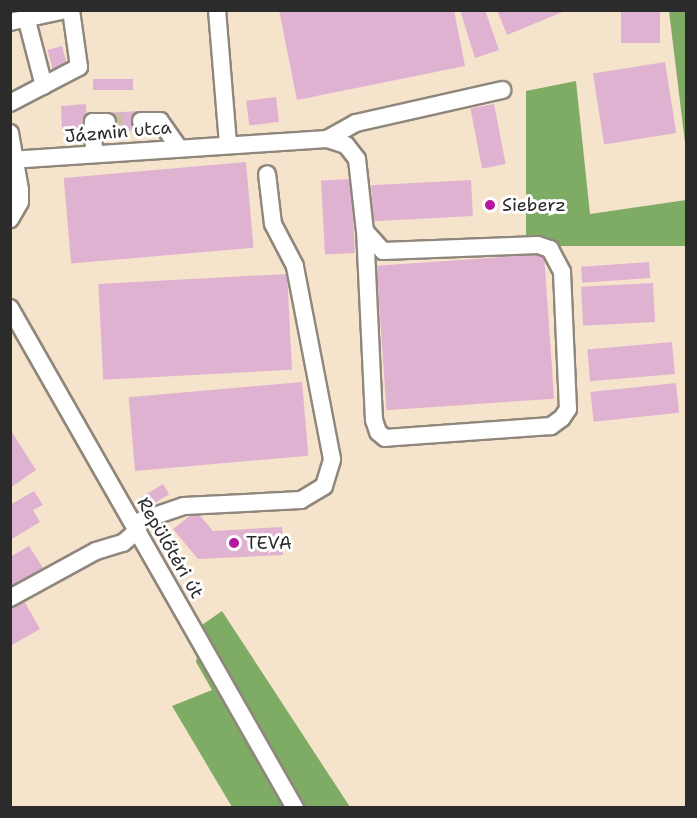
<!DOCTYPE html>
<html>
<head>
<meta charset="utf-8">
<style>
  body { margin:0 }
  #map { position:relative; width:697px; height:818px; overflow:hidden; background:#f6e3cc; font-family:"Shantell Sans",sans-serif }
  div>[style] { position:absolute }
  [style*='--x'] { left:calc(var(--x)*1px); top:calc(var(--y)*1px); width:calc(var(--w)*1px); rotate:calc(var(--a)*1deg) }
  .forest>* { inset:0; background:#7fac65 }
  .building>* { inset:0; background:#e0b2d1; transform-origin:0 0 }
  .minor-tunnel>* { height:16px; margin-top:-8px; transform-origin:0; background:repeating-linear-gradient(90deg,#cdbeac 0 16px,transparent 0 24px) }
  .roads { filter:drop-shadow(2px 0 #90877c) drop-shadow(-2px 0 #90877c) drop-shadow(0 2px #90877c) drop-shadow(0 -2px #90877c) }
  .minor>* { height:16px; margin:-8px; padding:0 8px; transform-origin:8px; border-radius:8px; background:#fff }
  .dots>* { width:16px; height:16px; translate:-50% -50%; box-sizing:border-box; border:3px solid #fff; border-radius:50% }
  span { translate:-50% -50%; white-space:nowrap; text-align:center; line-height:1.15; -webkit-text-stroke:6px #fff; paint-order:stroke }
  .street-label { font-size:18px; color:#2b2b2b }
  .poi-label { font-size:18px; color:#2b2b2b }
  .left { translate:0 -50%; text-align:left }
  .frame { position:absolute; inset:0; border:12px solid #2b2b2b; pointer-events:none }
</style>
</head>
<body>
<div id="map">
  <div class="forest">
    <div style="clip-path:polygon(669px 11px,686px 11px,686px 151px)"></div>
    <div style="clip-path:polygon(576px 81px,590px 214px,686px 200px,686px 246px,526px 246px,526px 91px)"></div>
    <div style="clip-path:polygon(222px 611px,350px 807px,232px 807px,172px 706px,212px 690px,196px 662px,202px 625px)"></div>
  </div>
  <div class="building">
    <div style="clip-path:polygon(279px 10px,454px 10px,465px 66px,297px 100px)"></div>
    <div style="clip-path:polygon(460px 10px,485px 10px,499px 50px,475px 58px)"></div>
    <div style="clip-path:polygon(497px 10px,565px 10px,565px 11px,507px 35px)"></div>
    <div style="left:621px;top:10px;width:39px;height:33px"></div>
    <div style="left:62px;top:46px;width:24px;height:15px;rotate:75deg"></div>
    <div style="left:665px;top:62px;width:72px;height:73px;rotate:81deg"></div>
    <div style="left:133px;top:79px;width:11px;height:40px;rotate:90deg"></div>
    <div style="left:276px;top:97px;width:25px;height:30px;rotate:83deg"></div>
    <div style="clip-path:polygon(86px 104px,88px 139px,69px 140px,69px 130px,62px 130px,61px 106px)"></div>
    <div style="left:494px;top:104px;width:61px;height:24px;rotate:79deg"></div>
    <div style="left:141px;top:111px;width:19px;height:35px;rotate:87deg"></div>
    <div style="left:246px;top:162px;width:86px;height:183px;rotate:85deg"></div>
    <div style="left:351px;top:179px;width:74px;height:30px;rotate:87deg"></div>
    <div style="left:471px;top:180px;width:36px;height:100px;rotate:87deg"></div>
    <div style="left:544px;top:254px;width:145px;height:168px;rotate:86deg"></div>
    <div style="left:649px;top:262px;width:16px;height:68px;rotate:86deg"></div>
    <div style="left:287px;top:274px;width:96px;height:189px;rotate:87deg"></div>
    <div style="left:653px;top:283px;width:39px;height:72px;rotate:87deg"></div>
    <div style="left:672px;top:342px;width:32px;height:85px;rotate:85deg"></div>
    <div style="left:302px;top:382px;width:74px;height:174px;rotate:85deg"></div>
    <div style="left:676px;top:383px;width:30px;height:86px;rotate:84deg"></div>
    <div style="clip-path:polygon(10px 429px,36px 470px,10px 488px)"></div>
    <div style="left:163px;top:484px;width:12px;height:27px;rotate:59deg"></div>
    <div style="clip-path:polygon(34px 491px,43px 505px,33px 510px,40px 522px,10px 540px,10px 505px)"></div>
    <div style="clip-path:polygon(196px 511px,213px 531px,282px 527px,283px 555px,198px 559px,173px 529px)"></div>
    <div style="clip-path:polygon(29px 546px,45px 571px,15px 589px,10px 582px,10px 557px)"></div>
    <div style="clip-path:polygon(24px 601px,40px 629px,10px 646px,10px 609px)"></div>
  </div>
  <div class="minor-tunnel">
    <div style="--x:107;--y:122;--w:34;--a:-2"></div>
  </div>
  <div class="roads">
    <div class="minor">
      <div style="--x:217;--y:10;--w:133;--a:85.3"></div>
      <div style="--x:26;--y:17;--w:71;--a:75.4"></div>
      <div style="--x:10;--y:22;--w:56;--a:-12.3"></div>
      <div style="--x:10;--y:103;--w:78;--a:-27.6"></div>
      <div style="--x:79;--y:67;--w:58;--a:-98"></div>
      <div style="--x:141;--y:121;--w:19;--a:0"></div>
      <div style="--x:160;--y:121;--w:32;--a:55"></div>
      <div style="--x:10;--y:133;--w:58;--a:80"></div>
      <div style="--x:20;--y:190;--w:12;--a:90"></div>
      <div style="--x:20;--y:202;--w:20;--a:120"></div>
      <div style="--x:327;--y:139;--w:20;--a:18"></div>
      <div style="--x:346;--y:145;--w:18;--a:52"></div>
      <div style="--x:357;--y:159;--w:72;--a:83.7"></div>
      <div style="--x:365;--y:231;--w:27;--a:48"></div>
      <div style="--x:383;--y:251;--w:155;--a:-2.2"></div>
      <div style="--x:538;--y:245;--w:13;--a:18"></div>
      <div style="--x:550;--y:249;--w:26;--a:62"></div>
      <div style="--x:562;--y:272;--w:137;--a:87.5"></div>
      <div style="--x:568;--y:409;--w:11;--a:124"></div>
      <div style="--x:562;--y:418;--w:14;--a:144"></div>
      <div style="--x:551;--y:426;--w:166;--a:175.9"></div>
      <div style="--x:385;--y:438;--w:9;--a:-139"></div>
      <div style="--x:378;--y:432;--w:13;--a:-108"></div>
      <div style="--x:374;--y:420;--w:189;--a:-92.7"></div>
      <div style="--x:94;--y:154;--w:32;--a:-92"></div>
      <div style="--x:93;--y:122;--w:14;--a:0"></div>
      <div style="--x:10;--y:160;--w:318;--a:-3.8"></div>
      <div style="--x:327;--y:139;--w:33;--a:-29"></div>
      <div style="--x:356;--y:123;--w:150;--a:-12.7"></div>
      <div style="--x:10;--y:308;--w:576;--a:60.32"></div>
      <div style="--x:134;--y:523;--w:53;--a:-18.8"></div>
      <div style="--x:184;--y:506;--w:117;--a:-2.9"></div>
      <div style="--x:301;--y:500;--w:27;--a:-31"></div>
      <div style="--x:324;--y:486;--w:28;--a:-73"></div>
      <div style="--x:332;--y:459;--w:197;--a:-100.9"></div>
      <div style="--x:295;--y:266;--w:47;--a:-117.6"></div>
      <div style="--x:273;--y:224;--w:50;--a:-96.8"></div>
      <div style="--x:10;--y:598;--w:98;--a:-28.7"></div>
      <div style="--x:96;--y:551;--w:28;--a:-17"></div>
      <div style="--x:123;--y:543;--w:20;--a:-41"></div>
    </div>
  </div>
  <div class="dots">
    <div style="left:490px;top:205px;background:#b5179e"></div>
    <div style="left:234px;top:543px;background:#b5179e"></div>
  </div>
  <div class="street-label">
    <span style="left:118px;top:132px;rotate:-5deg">Jázmin utca</span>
    <span style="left:170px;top:548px;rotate:60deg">Repülőtéri út</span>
  </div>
  <div class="poi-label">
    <span class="left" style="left:502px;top:205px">Sieberz</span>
    <span class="left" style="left:246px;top:543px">TEVA</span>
  </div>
  <div class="frame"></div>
</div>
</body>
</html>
